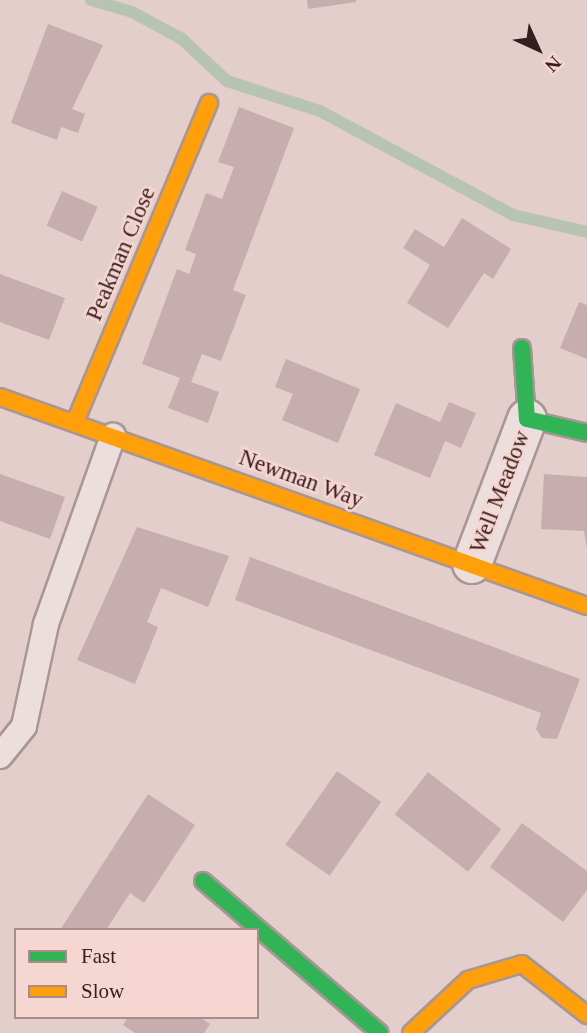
<!DOCTYPE html>
<html>
<head>
<meta charset="utf-8">
<style>
  body { margin:0 }
  #map { position:relative; width:587px; height:1033px; overflow:hidden; background:#e3cecb; font-family:"Times New Roman",serif }
  div>[style] { position:absolute }
  [style*='--x'] { left:calc(var(--x)*1px); top:calc(var(--y)*1px); width:calc(var(--w)*1px); rotate:calc(var(--a)*1deg) }
  .stream>* { height:12px; margin:-6px; padding:0 6px; transform-origin:6px; border-radius:6px; background:#b7c4b2 }
  .building>* { inset:0; background:#c7adae; transform-origin:0 0 }
  .roads { filter:drop-shadow(2px 0 #a89695) drop-shadow(-2px 0 #a89695) drop-shadow(0 2px #a89695) drop-shadow(0 -2px #a89695) }
  .lane>* { height:24px; margin:-12px; padding:0 12px; transform-origin:12px; border-radius:12px; background:#ebdedd }
  .street>* { height:38px; margin:-19px; padding:0 19px; transform-origin:19px; border-radius:19px; background:#ebdedd }
  .fast>* { height:16px; margin:-8px; padding:0 8px; transform-origin:8px; border-radius:8px; background:#30b455 }
  .slow>* { height:16px; margin:-8px; padding:0 8px; transform-origin:8px; border-radius:8px; background:#ff9f0a }
  span { translate:-50% -50%; white-space:nowrap; text-align:center; line-height:1.15; -webkit-text-stroke:5px #f5d6d0; paint-order:stroke }
  .street-label { font-size:23px; color:#361d1f }
  .legend { position:absolute; left:14px; top:928px; width:245px; height:91px; box-sizing:border-box; background:#f5d6d0; border:2px solid #a98c89; margin:0; padding:9px 12px; list-style:none; font-size:21px; color:#361d1f }
  .legend li { display:flex; align-items:center; gap:14px; height:35px }
  .legend b { width:35px; border:2px solid #a98c89 }
  .north { position:absolute; left:503px; top:14px; width:70px; height:70px; -webkit-text-stroke:5px #f5d6d0; paint-order:stroke; rotate:135deg; font-size:19px; font-weight:700; line-height:28px; text-align:center; color:#361d1f }
  .north::after { content:''; display:block; margin:auto; width:24px; height:32px; background:#361d1f; clip-path:polygon(50% 0,100% 100%,50% 72%,0 100%) }
</style>
</head>
<body>
<div id="map">
  <div class="stream">
    <div style="--x:91;--y:0;--w:43;--a:16.3"></div>
    <div style="--x:132;--y:12;--w:57;--a:28.4"></div>
    <div style="--x:182;--y:39;--w:62;--a:43"></div>
    <div style="--x:227;--y:81;--w:98;--a:17.9"></div>
    <div style="--x:320;--y:111;--w:219;--a:28.3"></div>
    <div style="--x:513;--y:215;--w:76;--a:12.9"></div>
  </div>
  <div class="building">
    <div style="clip-path:polygon(307px 0,356px 0,356px 2px,308px 9px)"></div>
    <div style="clip-path:polygon(48px 24px,103px 45px,72px 109px,85px 114px,78px 133px,61px 127px,57px 140px,11px 123px)"></div>
    <div style="clip-path:polygon(239px 107px,294px 128px,233px 290px,246px 295px,221px 361px,202px 354px,191px 382px,219px 392px,208px 423px,168px 408px,180px 378px,142px 364px,177px 269px,189px 274px,196px 254px,185px 250px,206px 193px,222px 199px,234px 167px,218px 162px)"></div>
    <div style="left:62px;top:191px;width:39px;height:38px;rotate:24deg"></div>
    <div style="clip-path:polygon(462px 218px,511px 249px,493px 279px,484px 273px,448px 328px,407px 303px,430px 265px,403px 248px,415px 229px,444px 247px)"></div>
    <div style="clip-path:polygon(0 274px,65px 298px,49px 340px,0 322px)"></div>
    <div style="clip-path:polygon(579px 302px,587px 305px,587px 359px,560px 348px)"></div>
    <div style="clip-path:polygon(286px 359px,360px 389px,338px 443px,282px 420px,293px 394px,275px 387px)"></div>
    <div style="clip-path:polygon(449px 402px,476px 413px,461px 448px,445px 441px,430px 478px,374px 455px,396px 403px,440px 422px)"></div>
    <div style="clip-path:polygon(0 474px,65px 497px,50px 539px,0 521px)"></div>
    <div style="clip-path:polygon(544px 474px,587px 477px,587px 549px,584px 531px,541px 529px)"></div>
    <div style="clip-path:polygon(137px 527px,229px 556px,208px 607px,161px 588px,147px 622px,158px 627px,135px 684px,77px 660px)"></div>
    <div style="clip-path:polygon(250px 557px,580px 679px,557px 739px,542px 738px,536px 729px,541px 713px,235px 600px)"></div>
    <div style="left:337px;top:771px;width:54px;height:90px;rotate:35deg"></div>
    <div style="left:428px;top:772px;width:93px;height:54px;rotate:38deg"></div>
    <div style="clip-path:polygon(148px 794px,195px 825px,144px 903px,130px 893px,106px 930px,60px 930px)"></div>
    <div style="clip-path:polygon(522px 823px,587px 871px,587px 890px,563px 922px,490px 867px)"></div>
    <div style="clip-path:polygon(128px 1017px,200px 1017px,210px 1024px,204px 1033px,135px 1033px,123px 1025px)"></div>
  </div>
  <div class="roads">
    <div class="lane">
      <div style="--x:0;--y:756;--w:38;--a:-51"></div>
      <div style="--x:24;--y:726;--w:104;--a:-77.8"></div>
      <div style="--x:46;--y:624;--w:200;--a:-70.4"></div>
    </div>
    <div class="street">
      <div style="--x:472;--y:564;--w:155;--a:-69.2"></div>
    </div>
    <div class="fast">
      <div style="--x:522;--y:348;--w:71;--a:86"></div>
      <div style="--x:527;--y:419;--w:62;--a:13.1"></div>
      <div style="--x:203;--y:881;--w:233;--a:40.7"></div>
    </div>
    <div class="slow">
      <div style="--x:0;--y:397;--w:623;--a:19.6"></div>
      <div style="--x:75;--y:422;--w:346;--a:-67.2"></div>
      <div style="--x:411;--y:1033;--w:78;--a:-42.9"></div>
      <div style="--x:468;--y:980;--w:56;--a:-16.5"></div>
      <div style="--x:522;--y:964;--w:83;--a:38.1"></div>
    </div>
  </div>
  <div class="street-label">
    <span style="left:121px;top:254px;rotate:-67deg">Peakman Close</span>
    <span style="left:301px;top:479px;rotate:20deg">Newman Way</span>
    <span style="left:500px;top:492px;rotate:-69deg">Well Meadow</span>
  </div>
  <ul class="legend">
  <li><b style="height:9px;background:#30b455"></b>Fast</li>
  <li><b style="height:9px;background:#ff9f0a"></b>Slow</li>
  </ul>
  <div class="north">N</div>
</div>
</body>
</html>
